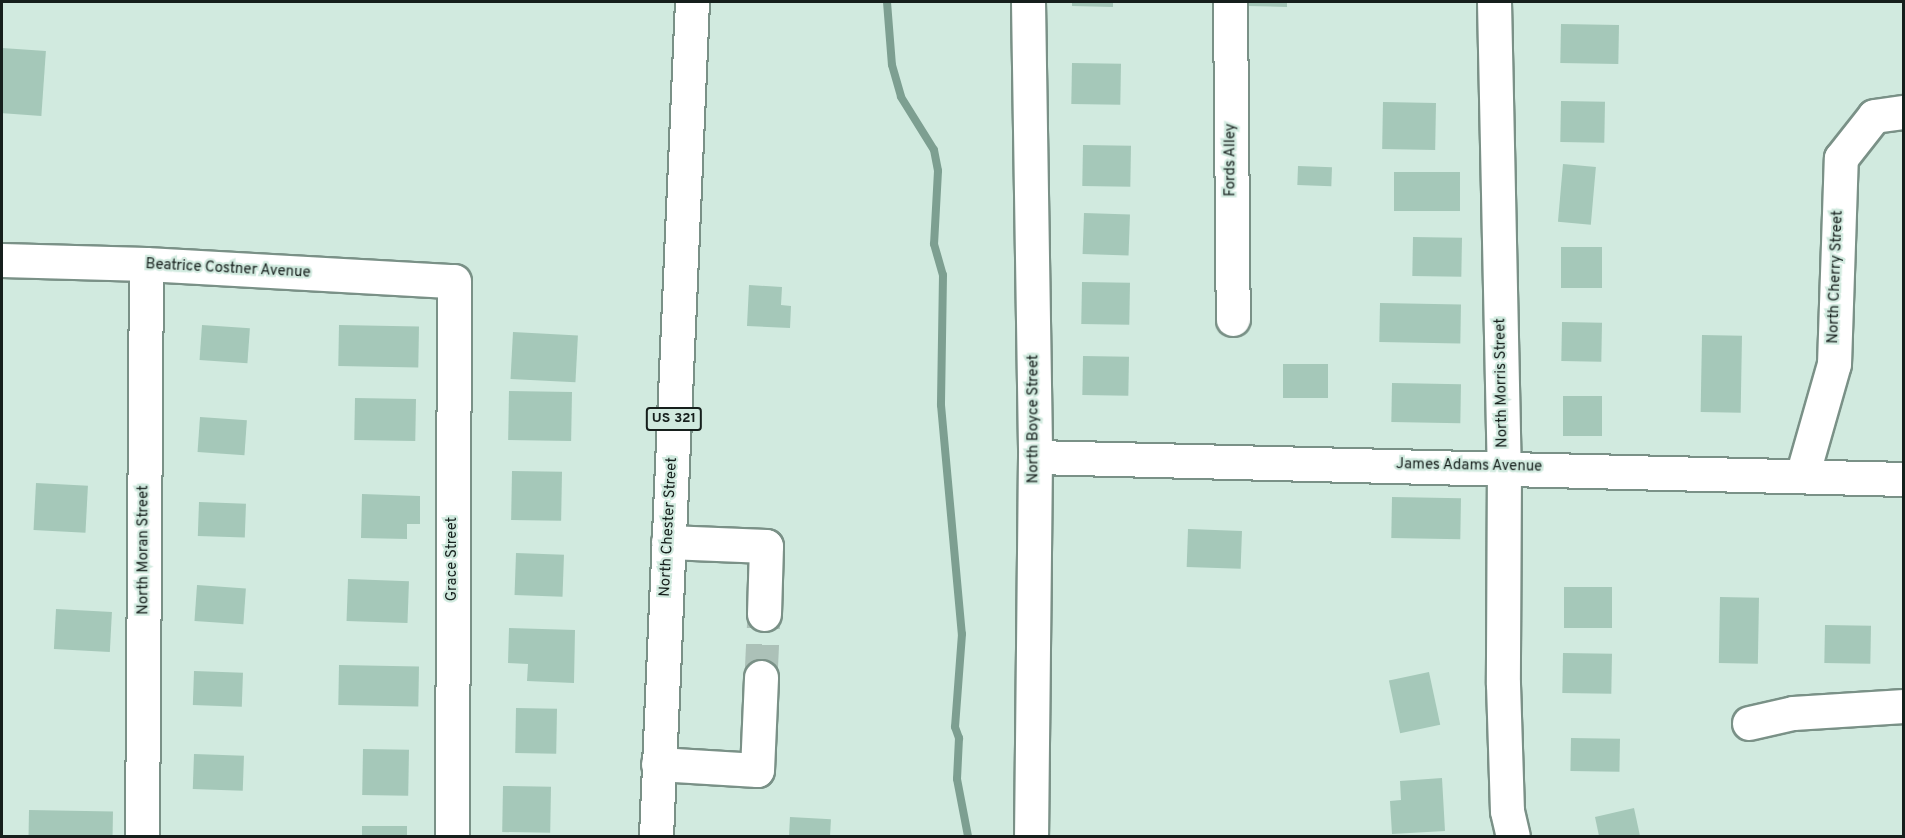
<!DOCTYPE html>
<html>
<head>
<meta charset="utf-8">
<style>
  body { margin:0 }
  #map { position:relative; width:1905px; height:838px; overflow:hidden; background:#d1eadf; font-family:Overpass,sans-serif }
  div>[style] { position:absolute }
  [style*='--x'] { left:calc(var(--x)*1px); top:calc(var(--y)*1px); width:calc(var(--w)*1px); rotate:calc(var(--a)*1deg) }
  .stream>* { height:8px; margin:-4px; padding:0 4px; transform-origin:4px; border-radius:4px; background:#7d9f91 }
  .building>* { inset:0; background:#a5c8b9; transform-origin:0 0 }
  .minor-tunnel>* { height:33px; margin-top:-16.5px; transform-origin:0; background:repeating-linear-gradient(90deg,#acc1b8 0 33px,transparent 0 49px) }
  .roads { filter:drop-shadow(2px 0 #7a9187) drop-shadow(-2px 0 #7a9187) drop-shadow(0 2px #7a9187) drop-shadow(0 -2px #7a9187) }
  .minor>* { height:33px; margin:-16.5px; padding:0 16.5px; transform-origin:16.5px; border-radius:16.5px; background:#fff }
  .major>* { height:33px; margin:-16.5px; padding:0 16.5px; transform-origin:16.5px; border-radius:16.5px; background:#fff }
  span { translate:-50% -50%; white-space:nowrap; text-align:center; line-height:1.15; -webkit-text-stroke:4.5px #d1eadf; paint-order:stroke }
  .shield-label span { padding:2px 4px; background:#d1eadf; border:2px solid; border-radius:4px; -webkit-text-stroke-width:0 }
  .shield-label { font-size:14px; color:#161f1c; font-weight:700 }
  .street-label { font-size:15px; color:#161f1c }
  .frame { position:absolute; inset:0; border:3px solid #161f1c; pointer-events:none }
</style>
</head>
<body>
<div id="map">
  <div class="stream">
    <div style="--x:887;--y:2;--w:63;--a:85.5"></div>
    <div style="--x:892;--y:65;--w:33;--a:74"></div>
    <div style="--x:901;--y:97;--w:62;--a:58.1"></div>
    <div style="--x:934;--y:150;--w:21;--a:79"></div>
    <div style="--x:938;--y:171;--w:73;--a:93.1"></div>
    <div style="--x:934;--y:244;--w:32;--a:74"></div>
    <div style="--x:943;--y:275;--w:130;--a:90.9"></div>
    <div style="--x:941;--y:405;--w:230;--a:84.8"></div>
    <div style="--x:962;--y:634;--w:93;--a:94.3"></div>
    <div style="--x:955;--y:727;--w:12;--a:70"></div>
    <div style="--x:959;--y:738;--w:41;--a:92.8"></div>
    <div style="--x:957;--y:779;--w:58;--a:79.1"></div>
  </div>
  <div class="building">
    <div style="clip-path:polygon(1072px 2px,1113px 2px,1113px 7px,1072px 6px)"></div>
    <div style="clip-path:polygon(1248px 2px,1287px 2px,1287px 7px,1248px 6px)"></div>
    <div style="left:1561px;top:24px;width:58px;height:39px;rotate:1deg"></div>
    <div style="left:2px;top:48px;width:44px;height:65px;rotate:4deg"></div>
    <div style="left:1072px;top:63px;width:49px;height:41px;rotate:1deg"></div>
    <div style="left:1561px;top:101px;width:44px;height:41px;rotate:1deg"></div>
    <div style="left:1383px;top:102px;width:53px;height:47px;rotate:1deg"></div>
    <div style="left:1083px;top:145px;width:48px;height:41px;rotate:1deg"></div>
    <div style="left:1563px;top:164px;width:33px;height:58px;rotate:5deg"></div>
    <div style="left:1298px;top:166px;width:34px;height:19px;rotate:2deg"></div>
    <div style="left:1394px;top:172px;width:66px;height:39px"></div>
    <div style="left:1084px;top:213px;width:46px;height:41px;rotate:2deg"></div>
    <div style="left:1413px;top:237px;width:49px;height:39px;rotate:1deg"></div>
    <div style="left:1561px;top:247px;width:41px;height:41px"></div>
    <div style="left:1082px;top:282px;width:48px;height:42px;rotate:1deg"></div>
    <div style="clip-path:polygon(749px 285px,782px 287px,781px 305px,791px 306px,790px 328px,747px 326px)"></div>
    <div style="left:1380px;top:303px;width:81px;height:39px;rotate:1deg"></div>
    <div style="left:1562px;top:322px;width:40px;height:39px;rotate:1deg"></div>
    <div style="left:202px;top:325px;width:48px;height:35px;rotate:4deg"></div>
    <div style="left:339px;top:325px;width:80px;height:41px;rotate:1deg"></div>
    <div style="left:513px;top:332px;width:65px;height:47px;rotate:3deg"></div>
    <div style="left:1702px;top:335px;width:40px;height:77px;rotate:1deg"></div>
    <div style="left:1083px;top:356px;width:46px;height:39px;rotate:1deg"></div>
    <div style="left:1283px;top:364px;width:45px;height:34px"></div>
    <div style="left:1392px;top:383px;width:69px;height:39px;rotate:1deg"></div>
    <div style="left:509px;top:391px;width:63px;height:49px;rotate:1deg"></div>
    <div style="left:1563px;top:396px;width:39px;height:40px"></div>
    <div style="left:355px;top:398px;width:61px;height:42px;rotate:1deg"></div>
    <div style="left:200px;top:417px;width:47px;height:35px;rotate:4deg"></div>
    <div style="left:512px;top:471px;width:50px;height:49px;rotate:1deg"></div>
    <div style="left:36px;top:483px;width:52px;height:47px;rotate:3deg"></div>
    <div style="clip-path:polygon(362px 494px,420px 496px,420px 524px,407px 524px,407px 539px,361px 538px)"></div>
    <div style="left:1392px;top:497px;width:69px;height:41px;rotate:1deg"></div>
    <div style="left:199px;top:502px;width:47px;height:34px;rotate:2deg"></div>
    <div style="left:1188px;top:529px;width:54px;height:38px;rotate:2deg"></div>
    <div style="left:516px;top:553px;width:48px;height:42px;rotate:2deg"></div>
    <div style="left:348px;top:579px;width:61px;height:42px;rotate:2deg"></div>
    <div style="left:197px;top:585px;width:49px;height:36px;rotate:4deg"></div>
    <div style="left:1564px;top:587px;width:48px;height:41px"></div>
    <div style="left:1720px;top:597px;width:39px;height:66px;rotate:1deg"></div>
    <div style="left:56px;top:609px;width:56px;height:40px;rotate:3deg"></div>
    <div style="left:1825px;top:625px;width:46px;height:38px;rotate:1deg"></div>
    <div style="clip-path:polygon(509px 628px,575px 630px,574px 683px,527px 681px,528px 664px,508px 663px)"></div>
    <div style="left:1563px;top:653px;width:49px;height:40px;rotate:1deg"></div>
    <div style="left:339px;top:665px;width:80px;height:40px;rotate:1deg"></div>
    <div style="left:194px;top:671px;width:49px;height:34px;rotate:2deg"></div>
    <div style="left:1429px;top:672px;width:54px;height:41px;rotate:78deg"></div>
    <div style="left:516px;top:708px;width:41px;height:45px;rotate:1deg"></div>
    <div style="left:1571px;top:738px;width:49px;height:33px;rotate:1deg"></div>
    <div style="left:363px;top:749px;width:46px;height:46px;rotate:1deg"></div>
    <div style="left:194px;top:754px;width:50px;height:35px;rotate:2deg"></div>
    <div style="clip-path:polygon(1442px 778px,1445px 831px,1392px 834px,1390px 801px,1401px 800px,1400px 781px)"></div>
    <div style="left:503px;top:786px;width:48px;height:46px;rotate:1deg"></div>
    <div style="clip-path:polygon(1634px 808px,1640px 836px,1599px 836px,1595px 817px)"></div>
    <div style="left:29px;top:810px;width:84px;height:26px;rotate:1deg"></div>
    <div style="left:790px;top:817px;width:41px;height:19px;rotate:3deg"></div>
    <div style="left:362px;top:826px;width:45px;height:10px"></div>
  </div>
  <div class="minor-tunnel">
    <div style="--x:761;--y:677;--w:63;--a:-87.3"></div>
  </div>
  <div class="roads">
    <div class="minor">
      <div style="--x:1028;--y:2;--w:455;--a:89.1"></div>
      <div style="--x:1035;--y:457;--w:379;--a:90.6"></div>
      <div style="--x:1230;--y:2;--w:317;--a:89.5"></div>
      <div style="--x:1494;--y:2;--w:464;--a:88.8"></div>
      <div style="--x:1504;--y:466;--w:218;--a:90.3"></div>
      <div style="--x:1503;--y:684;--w:127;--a:88.2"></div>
      <div style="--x:1507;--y:811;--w:26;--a:77"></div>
      <div style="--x:2;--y:260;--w:144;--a:1.6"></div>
      <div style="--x:146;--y:264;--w:308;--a:3.2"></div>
      <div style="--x:454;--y:281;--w:555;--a:90.21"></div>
      <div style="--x:1035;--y:457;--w:869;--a:1.45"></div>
      <div style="--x:1802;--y:476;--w:116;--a:-74.1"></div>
      <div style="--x:1834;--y:364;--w:206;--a:-88.1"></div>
      <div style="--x:1841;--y:158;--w:53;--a:-51.8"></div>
      <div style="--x:1874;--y:116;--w:30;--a:-8"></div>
      <div style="--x:668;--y:542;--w:98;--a:2.3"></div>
      <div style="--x:766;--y:546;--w:68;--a:91.7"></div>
      <div style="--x:1749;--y:723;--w:45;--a:-12.8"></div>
      <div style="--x:1793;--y:713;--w:111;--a:-3.6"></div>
      <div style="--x:658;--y:764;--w:99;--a:3.5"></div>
      <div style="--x:757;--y:770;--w:93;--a:-87.5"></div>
      <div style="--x:142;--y:836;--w:572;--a:-89.6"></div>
    </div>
    <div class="major">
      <div style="--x:656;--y:836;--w:835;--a:-87.53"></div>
    </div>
  </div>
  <div class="shield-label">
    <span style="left:674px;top:419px">US 321</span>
  </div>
  <div class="street-label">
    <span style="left:1231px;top:160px;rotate:-90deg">Fords Alley</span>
    <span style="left:228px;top:269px;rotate:3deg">Beatrice Costner Avenue</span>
    <span style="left:1836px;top:277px;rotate:-88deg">North Cherry Street</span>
    <span style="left:1502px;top:383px;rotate:-91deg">North Morris Street</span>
    <span style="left:1034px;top:419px;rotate:-90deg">North Boyce Street</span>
    <span style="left:1469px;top:466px;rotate:1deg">James Adams Avenue</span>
    <span style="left:669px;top:527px;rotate:-87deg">North Chester Street</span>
    <span style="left:144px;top:550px;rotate:-90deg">North Moran Street</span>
    <span style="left:453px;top:559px;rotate:-90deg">Grace Street</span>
  </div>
  <div class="frame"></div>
</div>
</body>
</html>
